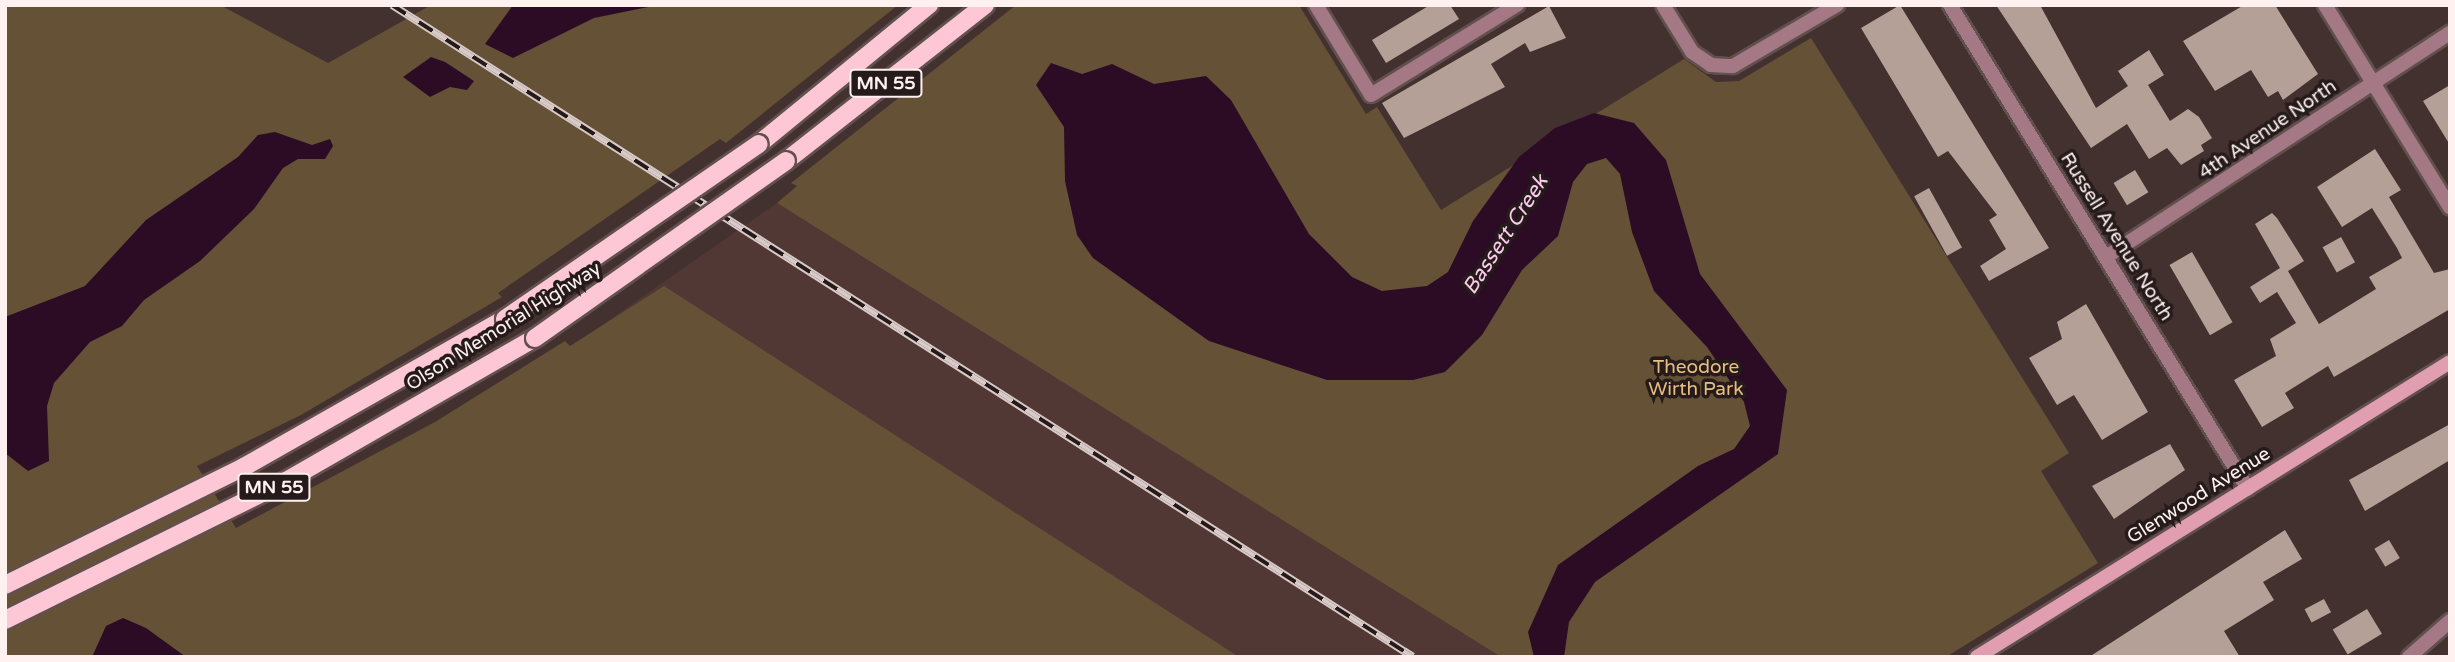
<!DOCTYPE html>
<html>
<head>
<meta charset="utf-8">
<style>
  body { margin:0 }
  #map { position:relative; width:2455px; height:662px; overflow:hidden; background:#43312f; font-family:"Varela Round",sans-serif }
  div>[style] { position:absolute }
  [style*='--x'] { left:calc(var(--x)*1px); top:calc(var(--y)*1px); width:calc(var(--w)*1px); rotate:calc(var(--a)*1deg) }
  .built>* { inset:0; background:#513835 }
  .green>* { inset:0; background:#655136 }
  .water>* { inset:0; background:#2c0c25 }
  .building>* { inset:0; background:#b4a096; transform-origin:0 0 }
  .roads { filter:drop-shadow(2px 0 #61504e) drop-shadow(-2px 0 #61504e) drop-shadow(0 2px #61504e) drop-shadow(0 -2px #61504e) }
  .street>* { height:14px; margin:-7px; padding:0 7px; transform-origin:7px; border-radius:7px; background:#a47985 }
  .secondary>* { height:14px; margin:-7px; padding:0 7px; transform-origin:7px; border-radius:7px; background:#e29eb1 }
  .primary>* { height:18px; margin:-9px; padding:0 9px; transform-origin:9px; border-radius:9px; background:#fdc7d5 }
  .rail>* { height:8px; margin-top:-4px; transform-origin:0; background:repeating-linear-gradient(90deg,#241b1a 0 16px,#d8cac8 0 32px); box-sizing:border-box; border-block:2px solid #d8cac8 }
  .bridges { filter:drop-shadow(2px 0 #61504e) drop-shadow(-2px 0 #61504e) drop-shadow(0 2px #61504e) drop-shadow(0 -2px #61504e) }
  .primary-bridge>* { height:18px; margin:-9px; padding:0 9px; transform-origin:9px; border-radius:9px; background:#fdc7d5 }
  span { translate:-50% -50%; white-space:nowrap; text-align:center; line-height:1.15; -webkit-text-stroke:7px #241b1a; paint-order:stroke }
  .shield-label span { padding:2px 5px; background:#241b1a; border:2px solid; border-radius:5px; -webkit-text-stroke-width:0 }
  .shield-label { font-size:18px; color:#fef1f0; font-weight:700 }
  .street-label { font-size:19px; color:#fef1f0 }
  .park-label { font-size:19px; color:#eabd80 }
  .water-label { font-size:21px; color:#fecaef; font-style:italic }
  .frame { position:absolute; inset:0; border:7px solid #fef1f0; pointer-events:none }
</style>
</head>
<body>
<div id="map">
  <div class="built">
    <div style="clip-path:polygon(777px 203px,1501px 657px,1058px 657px,592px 332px)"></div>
  </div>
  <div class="green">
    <div style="clip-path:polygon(5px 5px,220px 5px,328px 63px,431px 5px,898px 5px,726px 143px,720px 139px,498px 293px,502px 297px,301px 415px,197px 466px,236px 528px,435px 422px,565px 341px,570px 346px,664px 286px,1239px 657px,5px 657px)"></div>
    <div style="clip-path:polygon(1016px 5px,1299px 5px,1366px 114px,1377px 107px,1441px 210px,1684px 59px,1716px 82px,1739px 81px,1811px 38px,2069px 453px,2041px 471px,2098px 563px,1946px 657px,1501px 657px,777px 203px,797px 186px,791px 183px)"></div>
  </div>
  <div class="water">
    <div style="clip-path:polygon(513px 5px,658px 5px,594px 18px,513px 58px,485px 44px)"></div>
    <div style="clip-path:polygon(431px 57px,445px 62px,474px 81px,467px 90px,450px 87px,430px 97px,403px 77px)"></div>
    <div style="clip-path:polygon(1051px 63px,1082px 74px,1112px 64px,1154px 84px,1206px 76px,1231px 100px,1309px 234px,1352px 277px,1382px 291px,1427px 286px,1448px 272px,1473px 221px,1519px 157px,1555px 128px,1594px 113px,1634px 123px,1666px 160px,1700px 274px,1787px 390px,1778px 454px,1595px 582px,1569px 622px,1564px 657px,1534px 657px,1528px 632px,1558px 565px,1698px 466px,1734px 449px,1750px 426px,1744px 402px,1707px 347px,1654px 291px,1632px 232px,1620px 174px,1606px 158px,1587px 164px,1573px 182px,1558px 236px,1522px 270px,1482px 335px,1445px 372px,1413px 380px,1327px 380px,1209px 341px,1093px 258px,1077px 235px,1065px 181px,1064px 127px,1036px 85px)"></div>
    <div style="clip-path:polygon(275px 132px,312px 145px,330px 139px,333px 146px,325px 159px,298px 159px,283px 168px,254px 209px,200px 261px,144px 300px,122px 326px,90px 342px,54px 383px,47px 406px,49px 461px,28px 471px,5px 453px,5px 317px,85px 286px,146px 220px,238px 157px,258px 135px)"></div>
    <div style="clip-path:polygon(123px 618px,146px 628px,186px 657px,92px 657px,106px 626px)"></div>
  </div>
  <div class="building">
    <div style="clip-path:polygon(1430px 5px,1450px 5px,1459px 19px,1386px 63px,1372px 40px)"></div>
    <div style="clip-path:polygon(1900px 5px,2049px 248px,1989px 281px,1980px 266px,2006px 249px,1989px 220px,1997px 215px,1948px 151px,1938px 157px,1861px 28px)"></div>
    <div style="clip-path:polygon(1996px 5px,2040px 5px,2096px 108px,2128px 86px,2118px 71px,2149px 50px,2164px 75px,2148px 85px,2170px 121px,2188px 109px,2199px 117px,2212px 138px,2201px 145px,2204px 151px,2181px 165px,2167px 148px,2149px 159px,2127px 124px,2091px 148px)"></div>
    <div style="clip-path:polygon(2244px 5px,2275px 5px,2318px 74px,2283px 100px,2278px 91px,2268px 97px,2251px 70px,2215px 91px,2183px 41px)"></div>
    <div style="clip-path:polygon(1549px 6px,1566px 38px,1530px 52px,1525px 43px,1491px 64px,1505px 87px,1404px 138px,1382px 103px)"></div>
    <div style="clip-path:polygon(2450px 85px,2450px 145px,2423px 101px)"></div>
    <div style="clip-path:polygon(2375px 149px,2401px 190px,2389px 197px,2434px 273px,2450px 269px,2450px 309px,2334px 377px,2328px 366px,2285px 393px,2294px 408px,2262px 427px,2234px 380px,2276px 356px,2270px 339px,2296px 323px,2277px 292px,2260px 303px,2250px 287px,2280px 268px,2255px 224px,2272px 213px,2277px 218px,2304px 261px,2288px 271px,2319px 324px,2376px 289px,2369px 277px,2402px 258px,2397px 248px,2372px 208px,2342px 227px,2317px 187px)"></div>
    <div style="left:2135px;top:170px;width:26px;height:25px;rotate:59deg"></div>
    <div style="left:1929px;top:188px;width:68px;height:17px;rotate:61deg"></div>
    <div style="left:2341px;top:237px;width:29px;height:21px;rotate:61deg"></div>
    <div style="left:2192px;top:252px;width:81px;height:26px;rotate:60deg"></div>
    <div style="clip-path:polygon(2086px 304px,2148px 412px,2102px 440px,2074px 395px,2057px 405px,2029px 358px,2062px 339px,2057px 322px)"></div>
    <div style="clip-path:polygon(2450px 424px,2450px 460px,2365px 511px,2349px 480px)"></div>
    <div style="clip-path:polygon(2170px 444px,2185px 470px,2114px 519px,2092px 486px)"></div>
    <div style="clip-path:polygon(2285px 530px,2302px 559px,2263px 582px,2274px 600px,2224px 631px,2240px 657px,2089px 657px)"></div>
    <div style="left:2389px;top:540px;width:21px;height:17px;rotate:59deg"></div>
    <div style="left:2324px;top:599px;width:15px;height:22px;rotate:62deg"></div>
    <div style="left:2367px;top:609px;width:29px;height:40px;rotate:59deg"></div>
  </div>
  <div class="roads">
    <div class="street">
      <div style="--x:1316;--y:5;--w:105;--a:58.6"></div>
      <div style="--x:1371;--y:95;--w:172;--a:-31.7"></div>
      <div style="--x:1663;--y:5;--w:55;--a:58.3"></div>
      <div style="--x:1692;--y:52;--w:23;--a:34"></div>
      <div style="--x:1711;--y:65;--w:22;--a:3"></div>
      <div style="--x:1733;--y:66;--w:121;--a:-30.4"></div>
      <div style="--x:1950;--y:5;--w:568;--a:58.38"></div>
      <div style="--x:2325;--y:5;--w:238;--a:58.3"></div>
      <div style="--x:2106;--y:257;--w:411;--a:-33.1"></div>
      <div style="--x:2409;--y:657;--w:55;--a:-41.3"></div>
    </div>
    <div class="secondary">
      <div style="--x:1977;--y:657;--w:557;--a:-31.95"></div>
    </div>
    <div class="primary">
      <div style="--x:759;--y:144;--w:220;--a:-39.3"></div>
      <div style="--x:786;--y:161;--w:253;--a:-38.1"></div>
      <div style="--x:5;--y:585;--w:267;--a:-26.3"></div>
      <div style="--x:244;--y:467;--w:300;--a:-29.6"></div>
      <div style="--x:5;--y:620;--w:313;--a:-26.3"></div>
      <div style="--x:286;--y:481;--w:287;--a:-29.9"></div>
    </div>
  </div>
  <div class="rail">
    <div style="--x:392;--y:5;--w:1211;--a:32.56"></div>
  </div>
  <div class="bridges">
    <div class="primary-bridge">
      <div style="--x:505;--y:319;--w:308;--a:-34.6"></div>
      <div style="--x:535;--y:338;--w:307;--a:-35.2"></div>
    </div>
  </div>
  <div class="shield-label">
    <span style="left:886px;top:83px">MN 55</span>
    <span style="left:274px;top:487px">MN 55</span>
  </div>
  <div class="street-label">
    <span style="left:2268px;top:130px;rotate:-34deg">4th Avenue North</span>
    <span style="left:2116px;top:237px;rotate:58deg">Russell Avenue North</span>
    <span style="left:504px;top:327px;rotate:-32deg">Olson Memorial Highway</span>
    <span style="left:2199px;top:496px;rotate:-32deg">Glenwood Avenue</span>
  </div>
  <div class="park-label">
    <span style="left:1696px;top:379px">Theodore<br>Wirth Park</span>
  </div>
  <div class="water-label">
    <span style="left:1506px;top:235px;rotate:-57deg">Bassett Creek</span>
  </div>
  <div class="frame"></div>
</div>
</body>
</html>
